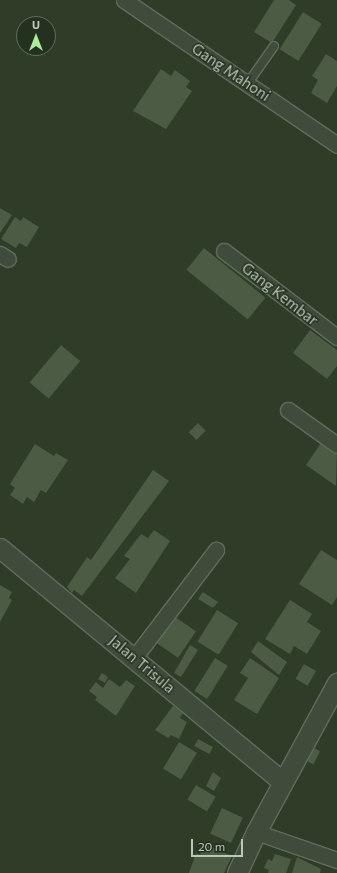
<!DOCTYPE html>
<html>
<head>
<meta charset="utf-8">
<style>
  body { margin:0 }
  #map { position:relative; width:337px; height:873px; overflow:hidden; background:#2e3c28; font-family:Commissioner,sans-serif }
  div>[style] { position:absolute }
  [style*='--x'] { left:calc(var(--x)*1px); top:calc(var(--y)*1px); width:calc(var(--w)*1px); rotate:calc(var(--a)*1deg) }
  .building>* { inset:0; background:#4b5b44; transform-origin:0 0 }
  .roads { filter:drop-shadow(1px 0 #606c5c) drop-shadow(-1px 0 #606c5c) drop-shadow(0 1px #606c5c) drop-shadow(0 -1px #606c5c) }
  .service>* { height:8px; margin:-4px; padding:0 4px; transform-origin:4px; border-radius:4px; background:#404c3b }
  .minor>* { height:15px; margin:-7.5px; padding:0 7.5px; transform-origin:7.5px; border-radius:7.5px; background:#404c3b }
  .tertiary>* { height:19px; margin:-9.5px; padding:0 9.5px; transform-origin:9.5px; border-radius:9.5px; background:#404c3b }
  span { translate:-50% -50%; white-space:nowrap; text-align:center; line-height:1.15; -webkit-text-stroke:3px #253120; paint-order:stroke }
  .street-label { font-size:15px; color:#bbc7b7 }
  .north { position:absolute; left:16px; top:16px; width:40px; height:40px; box-sizing:border-box; background:#253120; border:1px solid #616d5c; border-radius:50%; rotate:0deg; font-size:11px; font-weight:700; line-height:16px; text-align:center; color:#bbc7b7 }
  .north::after { content:''; display:block; margin:auto; width:14px; height:18px; background:#adec98; clip-path:polygon(50% 0,100% 100%,50% 72%,0 100%) }
  .scale { position:absolute; left:191px; top:839px; width:52px; height:18px; box-sizing:border-box; border:2px solid #bbc7b7; border-top:0; padding-left:5px; font-size:12px; line-height:14px; white-space:nowrap; color:#bbc7b7; -webkit-text-stroke:3px #253120; paint-order:stroke }
</style>
</head>
<body>
<div id="map">
  <div class="building">
    <div style="clip-path:polygon(274px 0,289px 0,296px 5px,272px 43px,254px 32px)"></div>
    <div style="left:303px;top:12px;width:22px;height:44px;rotate:32deg"></div>
    <div style="clip-path:polygon(326px 54px,337px 61px,337px 86px,327px 103px,311px 93px,318px 80px,312px 76px)"></div>
    <div style="clip-path:polygon(161px 69px,171px 76px,175px 70px,190px 81px,186px 87px,192px 91px,166px 129px,133px 111px)"></div>
    <div style="clip-path:polygon(0 208px,12px 215px,0 233px)"></div>
    <div style="clip-path:polygon(15px 217px,21px 221px,23px 217px,39px 227px,27px 247px,19px 243px,16px 248px,1px 239px)"></div>
    <div style="left:204px;top:248px;width:79px;height:28px;rotate:39deg"></div>
    <div style="clip-path:polygon(310px 330px,337px 350px,337px 366px,327px 379px,293px 353px)"></div>
    <div style="left:61px;top:345px;width:25px;height:49px;rotate:40deg"></div>
    <div style="left:198px;top:423px;width:11px;height:13px;rotate:45deg"></div>
    <div style="clip-path:polygon(323px 440px,337px 450px,336px 486px,306px 465px)"></div>
    <div style="clip-path:polygon(35px 444px,54px 456px,56px 453px,68px 460px,46px 493px,41px 490px,34px 502px,27px 497px,23px 504px,10px 495px,15px 488px,10px 484px)"></div>
    <div style="clip-path:polygon(153px 470px,169px 481px,82px 596px,74px 590px,72px 593px,67px 587px,87px 557px,91px 560px)"></div>
    <div style="clip-path:polygon(154px 530px,170px 541px,136px 593px,115px 578px,130px 559px,124px 556px,141px 534px,148px 538px)"></div>
    <div style="clip-path:polygon(321px 550px,337px 560px,337px 597px,332px 605px,299px 584px)"></div>
    <div style="clip-path:polygon(0 585px,12px 592px,9px 598px,12px 600px,0 622px)"></div>
    <div style="clip-path:polygon(203px 592px,218px 602px,213px 608px,198px 599px)"></div>
    <div style="clip-path:polygon(290px 600px,312px 614px,307px 622px,321px 631px,307px 654px,294px 646px,290px 654px,265px 639px)"></div>
    <div style="left:217px;top:610px;width:25px;height:37px;rotate:32deg"></div>
    <div style="left:172px;top:615px;width:29px;height:32px;rotate:34deg"></div>
    <div style="clip-path:polygon(258px 641px,287px 662px,279px 675px,251px 652px)"></div>
    <div style="clip-path:polygon(190px 645px,198px 650px,181px 677px,174px 673px)"></div>
    <div style="left:215px;top:658px;width:15px;height:39px;rotate:32deg"></div>
    <div style="clip-path:polygon(250px 658px,279px 678px,257px 714px,234px 700px,248px 678px,240px 673px)"></div>
    <div style="left:304px;top:664px;width:14px;height:17px;rotate:30deg"></div>
    <div style="clip-path:polygon(102px 673px,108px 677px,105px 683px,98px 679px)"></div>
    <div style="clip-path:polygon(109px 679px,120px 687px,126px 680px,135px 686px,116px 716px,95px 700px,97px 697px,89px 691px,96px 682px,103px 688px)"></div>
    <div style="clip-path:polygon(173px 706px,183px 713px,180px 718px,187px 722px,179px 739px,171px 735px,168px 738px,155px 730px)"></div>
    <div style="left:198px;top:739px;width:17px;height:8px;rotate:28deg"></div>
    <div style="left:179px;top:742px;width:21px;height:31px;rotate:31deg"></div>
    <div style="left:314px;top:748px;width:7px;height:15px;rotate:27deg"></div>
    <div style="clip-path:polygon(213px 772px,221px 778px,214px 791px,206px 786px)"></div>
    <div style="left:196px;top:785px;width:23px;height:17px;rotate:31deg"></div>
    <div style="left:222px;top:808px;width:23px;height:28px;rotate:25deg"></div>
    <div style="clip-path:polygon(204px 844px,232px 856px,224px 873px,189px 873px,196px 853px,200px 855px)"></div>
    <div style="clip-path:polygon(275px 854px,291px 859px,286px 873px,268px 873px,269px 870px,264px 868px,268px 859px,272px 861px)"></div>
    <div style="clip-path:polygon(297px 857px,321px 869px,320px 873px,292px 873px)"></div>
  </div>
  <div class="roads">
    <div class="service">
      <div style="--x:248;--y:83;--w:45;--a:-54.9"></div>
    </div>
    <div class="minor">
      <div style="--x:124;--y:0;--w:258;--a:34.2"></div>
      <div style="--x:224;--y:251;--w:142;--a:37.3"></div>
      <div style="--x:0;--y:254;--w:9;--a:32"></div>
      <div style="--x:288;--y:410;--w:60;--a:35.5"></div>
      <div style="--x:134;--y:658;--w:136;--a:-52.8"></div>
      <div style="--x:256;--y:832;--w:86;--a:19.1"></div>
    </div>
    <div class="tertiary">
      <div style="--x:0;--y:548;--w:367;--a:39.6"></div>
      <div style="--x:237;--y:873;--w:45;--a:-65.1"></div>
      <div style="--x:256;--y:832;--w:170;--a:-61.5"></div>
    </div>
  </div>
  <div class="street-label">
    <span style="left:231px;top:72px;rotate:34deg">Gang Mahoni</span>
    <span style="left:280px;top:294px;rotate:38deg">Gang Kembar</span>
    <span style="left:142px;top:664px;rotate:40deg">Jalan Trisula</span>
  </div>
  <div class="north">U</div>
  <div class="scale">20 m</div>
</div>
</body>
</html>
